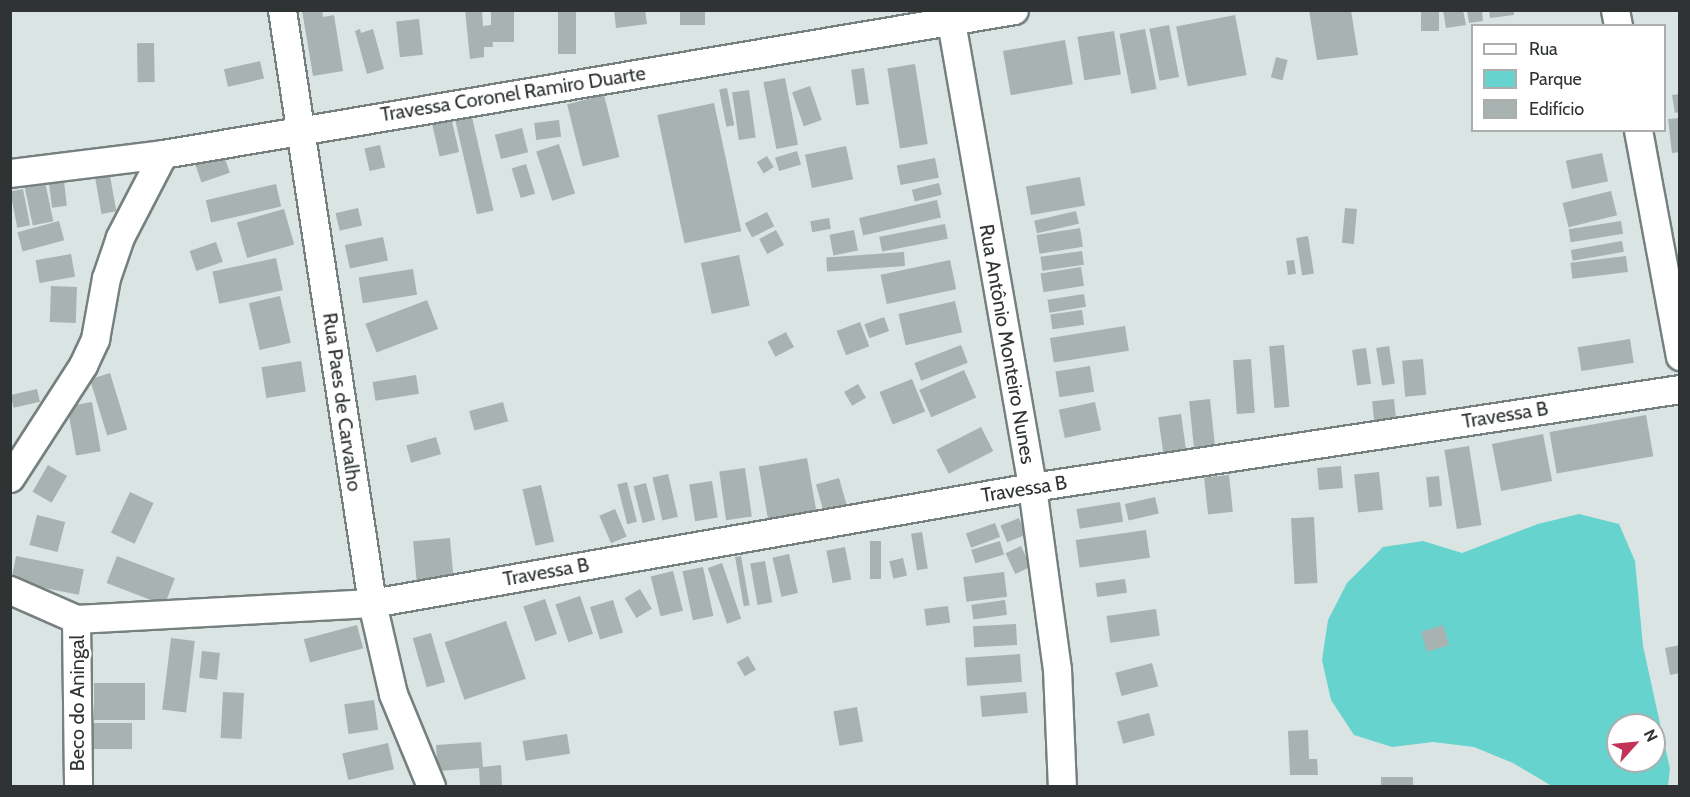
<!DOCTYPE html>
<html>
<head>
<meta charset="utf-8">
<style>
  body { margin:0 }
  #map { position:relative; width:1690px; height:797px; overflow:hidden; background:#d9e4e3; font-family:Cabin,sans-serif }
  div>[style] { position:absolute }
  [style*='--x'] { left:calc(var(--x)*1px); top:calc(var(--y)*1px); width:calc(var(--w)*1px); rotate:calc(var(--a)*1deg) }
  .green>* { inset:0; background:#67d3ce }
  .building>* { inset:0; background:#a7b2b1; transform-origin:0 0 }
  .roads { filter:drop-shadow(2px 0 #75807f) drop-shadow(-2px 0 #75807f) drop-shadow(0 2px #75807f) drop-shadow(0 -2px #75807f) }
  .minor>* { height:27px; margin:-13.5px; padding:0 13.5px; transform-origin:13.5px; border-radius:13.5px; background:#fff }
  span { translate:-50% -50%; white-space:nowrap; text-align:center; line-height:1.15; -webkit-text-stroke:5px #fff; paint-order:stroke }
  .street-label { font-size:20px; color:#2f3333 }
  .frame { position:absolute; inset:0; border:12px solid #2f3333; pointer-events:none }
  .legend { position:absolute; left:1471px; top:24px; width:195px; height:108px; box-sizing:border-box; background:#fff; border:2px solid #acadad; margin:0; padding:8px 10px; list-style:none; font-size:18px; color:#2f3333 }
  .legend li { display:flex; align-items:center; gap:12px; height:30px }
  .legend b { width:30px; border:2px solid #acadad }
  .north { position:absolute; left:1606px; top:713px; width:60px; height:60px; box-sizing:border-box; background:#fff; border:2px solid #acadad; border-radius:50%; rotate:63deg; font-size:16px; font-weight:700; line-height:24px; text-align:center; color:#2f3333 }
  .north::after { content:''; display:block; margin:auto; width:21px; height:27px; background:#c33357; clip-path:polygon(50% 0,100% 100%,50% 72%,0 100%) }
</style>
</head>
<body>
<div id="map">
  <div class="green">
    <div style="clip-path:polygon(evenodd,1579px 514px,1619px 524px,1635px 561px,1643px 646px,1670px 769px,1668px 786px,1552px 786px,1513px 763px,1474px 747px,1433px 742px,1392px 747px,1354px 735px,1331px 700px,1322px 660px,1328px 620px,1347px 583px,1383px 547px,1423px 541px,1462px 553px,1538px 524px,1579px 514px,1618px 725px,1654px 725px,1654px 761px,1618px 761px,1618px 725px)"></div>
  </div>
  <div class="building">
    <div style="clip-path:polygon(302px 10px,322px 10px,323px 17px,334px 15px,343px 71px,313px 76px)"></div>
    <div style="clip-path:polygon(465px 10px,482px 10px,483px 26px,491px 25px,493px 47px,484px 47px,484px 57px,470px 59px)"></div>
    <div style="left:491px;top:10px;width:23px;height:32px"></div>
    <div style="left:558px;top:10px;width:18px;height:44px"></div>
    <div style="clip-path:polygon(614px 10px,645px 10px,647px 24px,616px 28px)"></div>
    <div style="left:680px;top:10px;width:25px;height:15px"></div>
    <div style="clip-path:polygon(1309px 10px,1351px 10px,1358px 55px,1317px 60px)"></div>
    <div style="left:1421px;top:10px;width:18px;height:21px"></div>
    <div style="clip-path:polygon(1443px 10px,1463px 10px,1466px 25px,1446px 28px)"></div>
    <div style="clip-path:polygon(1467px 10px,1482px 10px,1483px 21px,1469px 23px)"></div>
    <div style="clip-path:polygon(1489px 10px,1514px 10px,1514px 15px,1490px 18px)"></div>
    <div style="left:1235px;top:15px;width:61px;height:60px;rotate:79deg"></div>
    <div style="left:419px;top:19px;width:36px;height:23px;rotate:84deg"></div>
    <div style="left:1169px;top:25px;width:53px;height:20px;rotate:79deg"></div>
    <div style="clip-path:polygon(360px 29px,361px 33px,373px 29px,384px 69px,367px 74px,355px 31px)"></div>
    <div style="left:1145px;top:29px;width:61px;height:26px;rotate:79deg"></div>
    <div style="left:1114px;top:31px;width:44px;height:37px;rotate:81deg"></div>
    <div style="left:1065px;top:40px;width:45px;height:63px;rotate:80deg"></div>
    <div style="left:154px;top:43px;width:39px;height:17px;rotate:89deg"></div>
    <div style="left:1276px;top:57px;width:12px;height:21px;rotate:14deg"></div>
    <div style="left:260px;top:61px;width:18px;height:37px;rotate:77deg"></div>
    <div style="left:915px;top:64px;width:81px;height:28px;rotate:81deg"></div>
    <div style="left:864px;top:68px;width:36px;height:13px;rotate:82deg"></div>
    <div style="left:785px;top:78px;width:68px;height:22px;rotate:79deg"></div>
    <div style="left:810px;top:86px;width:36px;height:19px;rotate:71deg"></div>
    <div style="left:727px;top:88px;width:38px;height:8px;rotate:79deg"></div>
    <div style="left:749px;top:90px;width:48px;height:17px;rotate:82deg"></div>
    <div style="clip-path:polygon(1680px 94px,1680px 112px,1675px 113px,1672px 95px)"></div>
    <div style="left:604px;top:95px;width:64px;height:38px;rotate:76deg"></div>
    <div style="left:714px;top:103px;width:131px;height:58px;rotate:78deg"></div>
    <div style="left:471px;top:113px;width:100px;height:17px;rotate:77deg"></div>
    <div style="left:451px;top:117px;width:36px;height:20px;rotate:77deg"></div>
    <div style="clip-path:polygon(1680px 118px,1680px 152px,1672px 153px,1668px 119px)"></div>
    <div style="left:559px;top:120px;width:17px;height:25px;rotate:83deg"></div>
    <div style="left:522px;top:128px;width:25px;height:28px;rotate:76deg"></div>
    <div style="left:559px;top:144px;width:52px;height:24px;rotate:72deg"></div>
    <div style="left:380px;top:145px;width:23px;height:16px;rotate:77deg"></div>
    <div style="left:846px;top:146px;width:34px;height:42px;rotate:78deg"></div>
    <div style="left:222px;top:150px;width:24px;height:30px;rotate:71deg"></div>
    <div style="left:797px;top:151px;width:14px;height:23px;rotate:73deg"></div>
    <div style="left:1602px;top:153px;width:29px;height:37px;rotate:78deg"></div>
    <div style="left:767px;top:156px;width:13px;height:12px;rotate:58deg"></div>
    <div style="left:935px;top:158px;width:20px;height:39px;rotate:79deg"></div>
    <div style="left:526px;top:164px;width:31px;height:15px;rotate:73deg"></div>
    <div style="left:109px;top:170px;width:42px;height:15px;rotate:80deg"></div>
    <div style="left:1080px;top:177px;width:29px;height:55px;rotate:80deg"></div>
    <div style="left:45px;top:182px;width:40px;height:21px;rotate:78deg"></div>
    <div style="left:64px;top:182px;width:24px;height:15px;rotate:83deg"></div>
    <div style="left:939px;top:183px;width:12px;height:28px;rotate:76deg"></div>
    <div style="left:276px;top:184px;width:23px;height:72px;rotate:77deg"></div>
    <div style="left:23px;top:189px;width:37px;height:13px;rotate:79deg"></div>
    <div style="left:1611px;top:191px;width:25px;height:50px;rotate:76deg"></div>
    <div style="left:937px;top:200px;width:18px;height:80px;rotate:77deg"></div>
    <div style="left:358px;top:208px;width:18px;height:23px;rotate:77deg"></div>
    <div style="left:1345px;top:208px;width:12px;height:35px;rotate:5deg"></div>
    <div style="left:284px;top:209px;width:37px;height:49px;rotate:74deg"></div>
    <div style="left:1076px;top:211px;width:13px;height:43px;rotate:77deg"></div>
    <div style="left:767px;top:212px;width:16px;height:25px;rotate:63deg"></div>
    <div style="left:829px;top:218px;width:11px;height:19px;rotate:80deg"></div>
    <div style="left:59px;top:221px;width:20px;height:43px;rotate:75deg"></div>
    <div style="left:1621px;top:221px;width:13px;height:53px;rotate:81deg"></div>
    <div style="left:945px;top:224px;width:15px;height:67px;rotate:79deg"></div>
    <div style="left:1080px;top:228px;width:19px;height:44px;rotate:81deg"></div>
    <div style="left:776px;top:230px;width:17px;height:19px;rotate:62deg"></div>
    <div style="left:854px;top:230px;width:21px;height:25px;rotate:79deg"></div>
    <div style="left:1308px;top:236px;width:38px;height:12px;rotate:81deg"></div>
    <div style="left:383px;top:237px;width:24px;height:39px;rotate:78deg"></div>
    <div style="left:1622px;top:241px;width:11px;height:52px;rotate:80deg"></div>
    <div style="left:216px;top:242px;width:21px;height:28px;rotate:71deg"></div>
    <div style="left:1082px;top:251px;width:14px;height:42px;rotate:82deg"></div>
    <div style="left:904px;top:252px;width:14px;height:78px;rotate:86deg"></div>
    <div style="left:71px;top:254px;width:23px;height:36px;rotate:80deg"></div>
    <div style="left:739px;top:255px;width:52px;height:39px;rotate:78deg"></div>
    <div style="left:1626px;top:256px;width:16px;height:56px;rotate:83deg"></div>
    <div style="left:276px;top:258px;width:33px;height:65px;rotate:78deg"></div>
    <div style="left:950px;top:260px;width:30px;height:71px;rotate:78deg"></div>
    <div style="left:1294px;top:260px;width:14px;height:8px;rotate:82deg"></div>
    <div style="left:1081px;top:267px;width:19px;height:41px;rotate:81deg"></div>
    <div style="left:413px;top:269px;width:26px;height:55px;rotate:81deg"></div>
    <div style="left:51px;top:286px;width:26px;height:36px;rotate:2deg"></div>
    <div style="left:1084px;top:294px;width:13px;height:37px;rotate:81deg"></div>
    <div style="left:280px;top:296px;width:48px;height:32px;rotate:77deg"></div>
    <div style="left:427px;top:300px;width:31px;height:66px;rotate:69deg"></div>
    <div style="left:955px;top:301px;width:32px;height:58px;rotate:77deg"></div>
    <div style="left:1082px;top:310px;width:15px;height:32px;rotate:82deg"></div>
    <div style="left:884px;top:317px;width:15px;height:21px;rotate:70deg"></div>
    <div style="left:860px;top:322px;width:26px;height:25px;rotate:69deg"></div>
    <div style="left:1125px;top:326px;width:25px;height:76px;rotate:81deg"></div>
    <div style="left:786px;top:332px;width:17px;height:21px;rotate:62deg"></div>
    <div style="left:1630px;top:339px;width:24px;height:53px;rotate:81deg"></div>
    <div style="left:961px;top:345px;width:19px;height:50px;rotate:69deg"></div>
    <div style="left:1284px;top:345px;width:62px;height:15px;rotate:85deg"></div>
    <div style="left:1389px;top:346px;width:38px;height:13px;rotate:81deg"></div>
    <div style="left:1366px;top:348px;width:36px;height:14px;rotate:82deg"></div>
    <div style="left:1251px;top:359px;width:54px;height:18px;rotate:86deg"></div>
    <div style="left:1423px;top:359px;width:36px;height:21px;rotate:85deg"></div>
    <div style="left:301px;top:361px;width:31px;height:40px;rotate:81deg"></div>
    <div style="left:1090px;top:366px;width:26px;height:35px;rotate:81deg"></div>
    <div style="left:964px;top:370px;width:30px;height:49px;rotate:66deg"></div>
    <div style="left:110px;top:373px;width:59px;height:21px;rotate:73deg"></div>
    <div style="left:416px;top:375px;width:19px;height:44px;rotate:81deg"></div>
    <div style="left:912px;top:379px;width:35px;height:35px;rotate:68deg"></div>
    <div style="left:858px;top:384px;width:16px;height:16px;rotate:60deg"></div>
    <div style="left:37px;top:389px;width:13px;height:27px;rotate:77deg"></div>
    <div style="left:1210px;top:399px;width:47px;height:21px;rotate:84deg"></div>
    <div style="left:1394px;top:399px;width:19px;height:22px;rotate:84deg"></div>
    <div style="left:92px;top:402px;width:50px;height:25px;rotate:80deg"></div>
    <div style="left:503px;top:402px;width:20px;height:35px;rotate:75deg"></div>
    <div style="left:1095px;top:402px;width:29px;height:37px;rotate:78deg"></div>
    <div style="left:1181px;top:414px;width:36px;height:23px;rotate:82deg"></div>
    <div style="left:1646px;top:415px;width:42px;height:98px;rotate:80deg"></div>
    <div style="left:981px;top:427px;width:27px;height:50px;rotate:63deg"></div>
    <div style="left:1543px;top:434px;width:48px;height:52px;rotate:79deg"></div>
    <div style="left:436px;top:437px;width:18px;height:31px;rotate:74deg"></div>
    <div style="left:1469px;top:446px;width:80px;height:25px;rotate:81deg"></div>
    <div style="left:807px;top:458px;width:57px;height:49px;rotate:80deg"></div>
    <div style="left:48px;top:465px;width:22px;height:31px;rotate:30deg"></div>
    <div style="left:1341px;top:466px;width:22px;height:24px;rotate:85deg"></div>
    <div style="left:745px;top:468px;width:49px;height:26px;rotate:82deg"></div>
    <div style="left:1379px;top:472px;width:38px;height:25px;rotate:84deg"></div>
    <div style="left:668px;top:474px;width:44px;height:16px;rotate:77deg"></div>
    <div style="left:1229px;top:475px;width:37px;height:25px;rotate:84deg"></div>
    <div style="left:1439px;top:476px;width:30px;height:13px;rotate:84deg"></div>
    <div style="left:839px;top:478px;width:29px;height:24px;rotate:74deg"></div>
    <div style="left:712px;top:481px;width:37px;height:23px;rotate:81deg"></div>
    <div style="left:627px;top:482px;width:41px;height:10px;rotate:76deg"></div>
    <div style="left:646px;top:483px;width:38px;height:13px;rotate:76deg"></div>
    <div style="left:541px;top:485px;width:58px;height:19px;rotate:77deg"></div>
    <div style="left:130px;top:492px;width:26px;height:45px;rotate:25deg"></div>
    <div style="left:1155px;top:497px;width:17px;height:31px;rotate:77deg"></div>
    <div style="left:1120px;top:502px;width:20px;height:44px;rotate:81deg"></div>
    <div style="left:615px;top:509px;width:30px;height:17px;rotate:67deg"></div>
    <div style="left:37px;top:515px;width:29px;height:31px;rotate:14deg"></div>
    <div style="left:1314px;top:517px;width:66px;height:23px;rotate:87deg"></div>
    <div style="left:1019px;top:518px;width:18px;height:20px;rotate:68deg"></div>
    <div style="left:995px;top:523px;width:15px;height:31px;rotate:70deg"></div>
    <div style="left:1146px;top:530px;width:28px;height:71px;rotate:82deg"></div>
    <div style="left:922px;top:532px;width:37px;height:11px;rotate:81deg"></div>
    <div style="left:450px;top:538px;width:43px;height:37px;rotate:85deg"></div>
    <div style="left:870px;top:541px;width:11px;height:38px"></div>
    <div style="left:1000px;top:541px;width:14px;height:30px;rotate:73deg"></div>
    <div style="left:1021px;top:546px;width:23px;height:17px;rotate:65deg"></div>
    <div style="left:845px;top:547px;width:33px;height:19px;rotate:79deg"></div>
    <div style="left:789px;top:554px;width:40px;height:17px;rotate:77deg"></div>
    <div style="left:16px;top:556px;width:69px;height:26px;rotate:11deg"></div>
    <div style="left:117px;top:556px;width:62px;height:29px;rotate:21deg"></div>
    <div style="left:741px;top:556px;width:50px;height:6px;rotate:80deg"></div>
    <div style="left:903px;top:558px;width:18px;height:14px;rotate:77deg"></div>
    <div style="left:765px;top:561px;width:42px;height:15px;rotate:80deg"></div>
    <div style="left:722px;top:563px;width:59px;height:15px;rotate:71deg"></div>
    <div style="left:703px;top:567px;width:50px;height:21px;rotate:78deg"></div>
    <div style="left:673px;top:571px;width:41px;height:23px;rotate:76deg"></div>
    <div style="left:1004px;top:572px;width:25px;height:41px;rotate:83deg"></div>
    <div style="left:1125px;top:579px;width:14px;height:30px;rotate:82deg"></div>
    <div style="left:640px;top:589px;width:23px;height:18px;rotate:59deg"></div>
    <div style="left:580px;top:596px;width:40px;height:26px;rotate:71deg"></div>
    <div style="left:545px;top:599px;width:37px;height:23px;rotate:71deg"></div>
    <div style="left:613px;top:600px;width:34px;height:24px;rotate:73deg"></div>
    <div style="left:1005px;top:600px;width:15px;height:34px;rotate:82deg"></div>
    <div style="left:948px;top:606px;width:17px;height:24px;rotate:83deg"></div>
    <div style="left:1156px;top:609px;width:27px;height:50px;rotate:82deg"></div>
    <div style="left:506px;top:621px;width:61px;height:65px;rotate:71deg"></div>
    <div style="left:1016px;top:624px;width:21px;height:43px;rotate:87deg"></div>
    <div style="left:357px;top:625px;width:24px;height:55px;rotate:75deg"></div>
    <div style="left:1443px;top:625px;width:21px;height:23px;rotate:73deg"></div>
    <div style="left:431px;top:633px;width:51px;height:19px;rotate:74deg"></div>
    <div style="left:171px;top:638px;width:24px;height:72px;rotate:7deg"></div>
    <div style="clip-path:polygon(1680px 645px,1680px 673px,1670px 675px,1665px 648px)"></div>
    <div style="left:202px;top:651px;width:18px;height:27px;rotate:6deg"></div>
    <div style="left:1020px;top:654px;width:28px;height:55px;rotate:86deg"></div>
    <div style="left:748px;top:656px;width:16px;height:13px;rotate:60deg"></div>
    <div style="left:1152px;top:663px;width:24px;height:38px;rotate:75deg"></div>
    <div style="left:94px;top:683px;width:51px;height:37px"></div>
    <div style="left:223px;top:692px;width:21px;height:46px;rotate:3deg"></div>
    <div style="left:1026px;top:692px;width:21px;height:46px;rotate:85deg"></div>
    <div style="left:374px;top:700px;width:30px;height:30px;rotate:82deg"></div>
    <div style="left:857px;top:707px;width:35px;height:24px;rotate:80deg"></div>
    <div style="left:1149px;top:713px;width:23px;height:33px;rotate:75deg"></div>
    <div style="left:92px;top:723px;width:40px;height:26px"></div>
    <div style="clip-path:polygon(1308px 730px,1309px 759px,1317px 759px,1318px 775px,1290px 775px,1288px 731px)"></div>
    <div style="left:567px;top:734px;width:20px;height:45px;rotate:81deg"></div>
    <div style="clip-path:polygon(481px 742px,483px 767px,501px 765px,502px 786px,480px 786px,479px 768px,438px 771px,436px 745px)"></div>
    <div style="left:388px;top:743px;width:27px;height:47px;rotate:77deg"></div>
    <div style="left:1413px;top:777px;width:9px;height:32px;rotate:90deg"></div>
  </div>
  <div class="roads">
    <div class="minor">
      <div style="--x:282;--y:10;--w:600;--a:81.37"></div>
      <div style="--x:372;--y:603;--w:93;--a:77"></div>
      <div style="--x:393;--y:694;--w:100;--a:67.6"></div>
      <div style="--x:949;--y:10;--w:484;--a:80.1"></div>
      <div style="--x:1032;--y:487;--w:184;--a:82.2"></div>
      <div style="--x:1057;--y:669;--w:117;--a:87.6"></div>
      <div style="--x:1615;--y:10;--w:16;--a:79"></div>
      <div style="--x:1638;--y:130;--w:230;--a:79.5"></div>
      <div style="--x:10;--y:173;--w:154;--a:-7.1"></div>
      <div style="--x:163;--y:154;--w:863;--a:-9.6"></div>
      <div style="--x:10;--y:478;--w:135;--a:-57.1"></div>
      <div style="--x:83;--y:365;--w:29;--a:-65"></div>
      <div style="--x:95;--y:339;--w:62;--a:-79.8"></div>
      <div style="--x:106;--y:278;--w:43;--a:-71.1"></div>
      <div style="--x:120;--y:237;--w:93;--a:-62.6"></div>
      <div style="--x:10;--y:590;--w:72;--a:23.7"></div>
      <div style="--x:76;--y:619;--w:296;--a:-3.1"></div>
      <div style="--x:372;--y:603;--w:670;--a:-9.97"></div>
      <div style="--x:1032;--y:487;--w:655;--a:-8.6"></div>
      <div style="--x:76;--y:619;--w:167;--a:89.3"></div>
    </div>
  </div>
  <div class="street-label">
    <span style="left:513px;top:94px;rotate:-9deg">Travessa Coronel Ramiro Duarte</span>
    <span style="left:1007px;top:344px;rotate:80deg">Rua Antônio Monteiro Nunes</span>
    <span style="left:342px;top:402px;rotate:82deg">Rua Paes de Carvalho</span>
    <span style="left:1505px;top:415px;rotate:-9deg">Travessa B</span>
    <span style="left:1024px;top:489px;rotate:-9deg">Travessa B</span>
    <span style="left:546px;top:572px;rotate:-10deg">Travessa B</span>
    <span style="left:77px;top:703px;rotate:-90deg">Beco do Aningal</span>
  </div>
  <div class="frame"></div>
  <ul class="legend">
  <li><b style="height:8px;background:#fff"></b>Rua</li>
  <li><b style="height:16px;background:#67d3ce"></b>Parque</li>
  <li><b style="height:16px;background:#a7b2b1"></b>Edifício</li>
  </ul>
  <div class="north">N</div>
</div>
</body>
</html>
